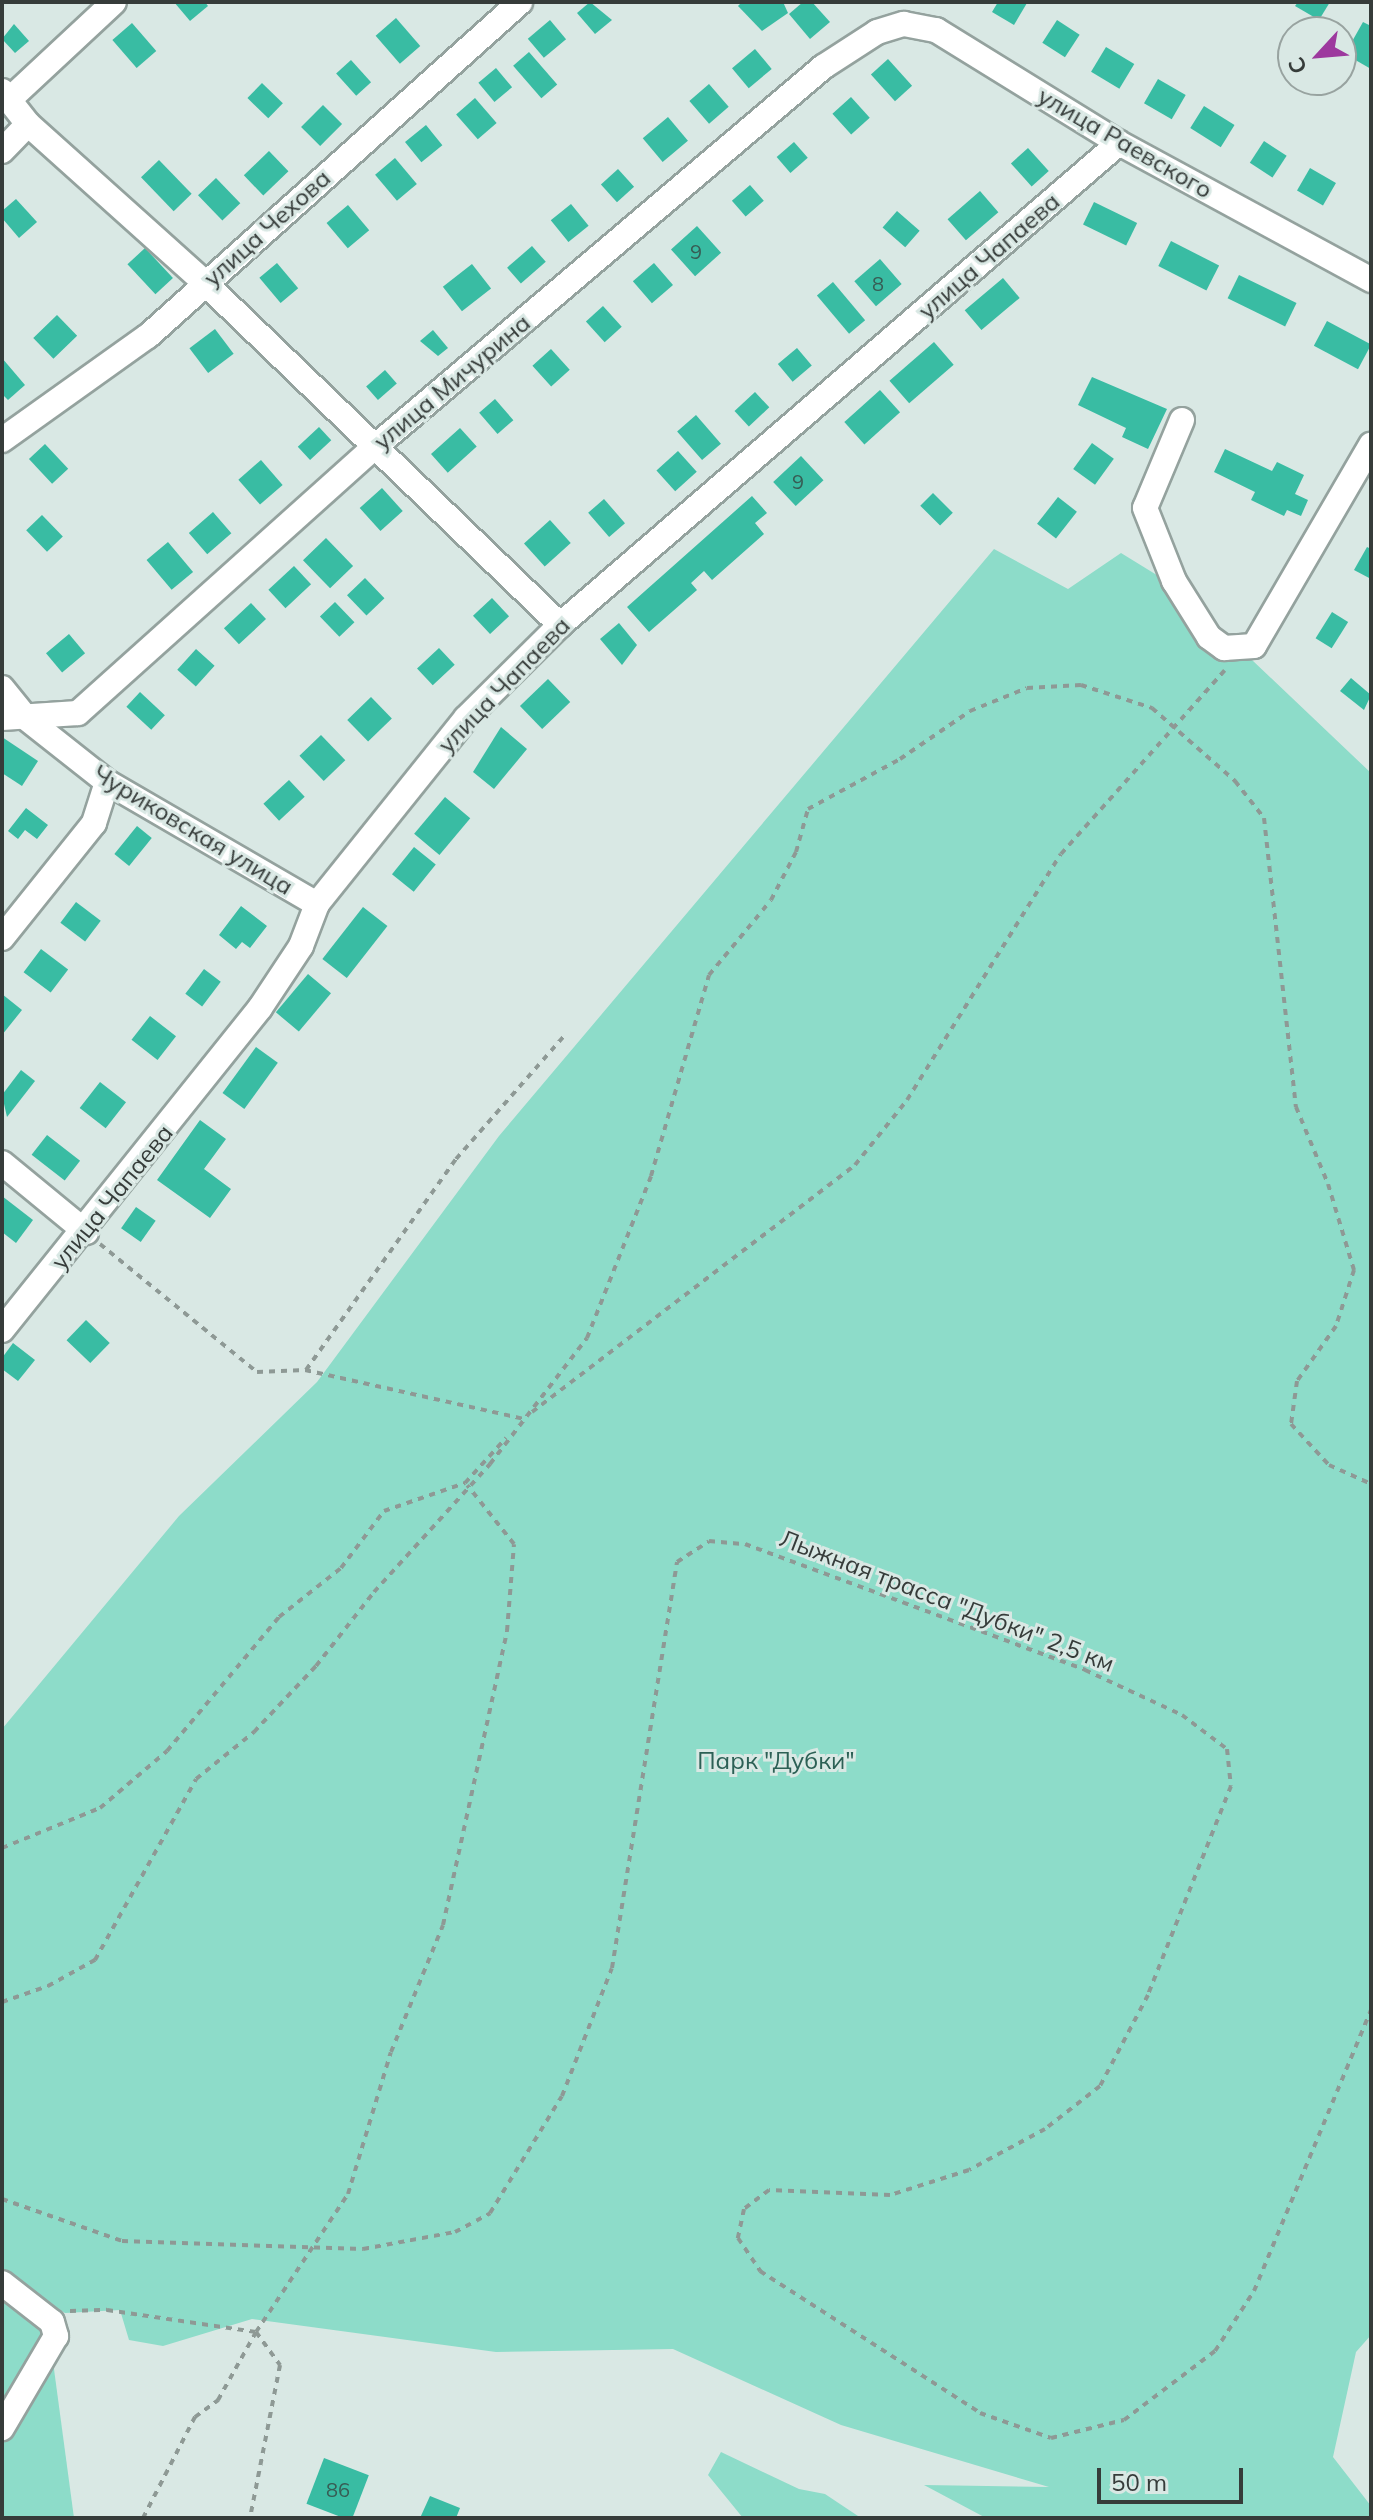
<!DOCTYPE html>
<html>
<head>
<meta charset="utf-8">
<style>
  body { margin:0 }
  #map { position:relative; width:1373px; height:2520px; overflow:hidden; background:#d9e8e4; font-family:Mulish,sans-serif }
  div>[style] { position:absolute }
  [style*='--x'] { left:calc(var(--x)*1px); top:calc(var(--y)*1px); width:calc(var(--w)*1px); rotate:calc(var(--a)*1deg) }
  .green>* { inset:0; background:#8ddcc9 }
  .building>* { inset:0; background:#39bca3; transform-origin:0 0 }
  .path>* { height:4px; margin-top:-2px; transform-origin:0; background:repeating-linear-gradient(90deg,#8e9995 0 6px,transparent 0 12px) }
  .roads { filter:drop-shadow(2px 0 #94a29e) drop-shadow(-2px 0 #94a29e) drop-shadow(0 2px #94a29e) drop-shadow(0 -2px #94a29e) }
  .minor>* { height:24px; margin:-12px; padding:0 12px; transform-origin:12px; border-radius:12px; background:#fff }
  span { translate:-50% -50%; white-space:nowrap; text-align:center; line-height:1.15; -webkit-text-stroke:6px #d9e8e4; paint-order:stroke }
  .number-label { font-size:20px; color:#375c54 }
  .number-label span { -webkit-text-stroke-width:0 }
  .street-label { font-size:24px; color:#363c3a }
  .park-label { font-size:24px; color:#2c6055 }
  .frame { position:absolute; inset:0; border:4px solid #363c3a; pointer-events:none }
  .north { position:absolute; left:1277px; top:16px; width:80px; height:80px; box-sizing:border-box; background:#d9e8e4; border:2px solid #98a3a0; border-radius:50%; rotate:244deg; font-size:22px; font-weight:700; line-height:32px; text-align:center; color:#363c3a }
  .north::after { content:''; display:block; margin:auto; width:28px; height:36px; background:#9d399e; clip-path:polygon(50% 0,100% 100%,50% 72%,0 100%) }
  .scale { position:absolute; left:1097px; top:2468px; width:146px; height:36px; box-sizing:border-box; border:4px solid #363c3a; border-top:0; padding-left:10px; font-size:24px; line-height:28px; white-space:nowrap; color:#363c3a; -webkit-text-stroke:6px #d9e8e4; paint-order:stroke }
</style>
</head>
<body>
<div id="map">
  <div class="green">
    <div style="clip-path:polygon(994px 549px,1068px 589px,1121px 553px,1173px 585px,1371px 773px,1371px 2335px,1356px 2352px,1333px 2457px,1371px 2506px,1371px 2518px,986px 2518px,924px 2485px,1049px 2487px,841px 2425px,673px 2349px,496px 2352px,252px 2319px,163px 2346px,129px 2340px,120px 2310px,65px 2313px,2px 2273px,2px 1729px,179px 1516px,317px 1382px,499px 1136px)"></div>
    <div style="clip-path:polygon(2px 2289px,49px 2332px,74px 2518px,2px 2518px)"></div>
    <div style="clip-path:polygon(721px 2452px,799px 2489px,825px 2494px,861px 2518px,743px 2518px,708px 2475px)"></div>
  </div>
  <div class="building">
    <div style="clip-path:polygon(174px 2px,205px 2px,208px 6px,190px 21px)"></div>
    <div style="clip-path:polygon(590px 2px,612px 20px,595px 34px,577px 13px)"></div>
    <div style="clip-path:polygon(742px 2px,783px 2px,788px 13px,762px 31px,738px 6px)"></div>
    <div style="clip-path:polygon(803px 2px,812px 2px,830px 22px,810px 39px,789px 14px)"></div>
    <div style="clip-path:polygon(998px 2px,1024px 2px,1027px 3px,1014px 25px,992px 12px)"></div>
    <div style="clip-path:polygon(1298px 2px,1330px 2px,1319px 20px,1295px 6px)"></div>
    <div style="left:396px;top:18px;width:37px;height:27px;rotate:49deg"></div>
    <div style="left:550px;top:20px;width:25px;height:29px;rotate:50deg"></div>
    <div style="left:1057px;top:20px;width:27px;height:27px;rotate:33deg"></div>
    <div style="clip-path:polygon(1363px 22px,1371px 26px,1371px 69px,1345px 54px)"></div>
    <div style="left:132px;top:23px;width:37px;height:26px;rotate:49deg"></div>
    <div style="clip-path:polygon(14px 24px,29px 41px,15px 53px,2px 39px)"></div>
    <div style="left:1106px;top:47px;width:33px;height:29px;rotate:31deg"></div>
    <div style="left:755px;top:49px;width:26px;height:30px;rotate:50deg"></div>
    <div style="left:529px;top:52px;width:43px;height:21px;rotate:49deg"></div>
    <div style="left:888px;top:59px;width:36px;height:23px;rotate:48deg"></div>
    <div style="left:351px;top:60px;width:30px;height:20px;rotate:48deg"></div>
    <div style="left:496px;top:68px;width:25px;height:23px;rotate:50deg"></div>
    <div style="left:1158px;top:79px;width:32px;height:28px;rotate:30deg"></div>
    <div style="left:262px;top:83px;width:29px;height:21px;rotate:44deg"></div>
    <div style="left:709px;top:84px;width:30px;height:26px;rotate:49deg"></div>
    <div style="left:851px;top:97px;width:28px;height:25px;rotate:48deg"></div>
    <div style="left:475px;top:98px;width:33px;height:25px;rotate:49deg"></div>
    <div style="left:323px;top:105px;width:27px;height:31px;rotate:45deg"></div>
    <div style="left:1204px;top:106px;width:36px;height:26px;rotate:32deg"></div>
    <div style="left:668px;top:117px;width:31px;height:33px;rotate:50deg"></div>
    <div style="left:426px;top:125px;width:26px;height:27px;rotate:51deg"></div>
    <div style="left:1264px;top:141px;width:27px;height:26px;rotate:33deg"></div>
    <div style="left:794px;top:142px;width:21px;height:23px;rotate:49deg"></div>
    <div style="left:1028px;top:148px;width:31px;height:23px;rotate:48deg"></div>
    <div style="left:269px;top:151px;width:28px;height:35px;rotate:46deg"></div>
    <div style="left:395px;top:158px;width:34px;height:26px;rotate:50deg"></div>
    <div style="left:159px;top:160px;width:47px;height:25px;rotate:46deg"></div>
    <div style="left:1310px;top:168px;width:30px;height:26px;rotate:30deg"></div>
    <div style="left:618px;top:169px;width:24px;height:23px;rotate:48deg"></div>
    <div style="left:216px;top:178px;width:35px;height:25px;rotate:46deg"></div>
    <div style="left:750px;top:185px;width:21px;height:24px;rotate:49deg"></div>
    <div style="left:980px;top:191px;width:28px;height:43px;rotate:49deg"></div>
    <div style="clip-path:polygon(16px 199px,37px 222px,19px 238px,2px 218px,2px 211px)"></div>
    <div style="left:1094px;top:202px;width:48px;height:25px;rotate:26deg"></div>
    <div style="left:571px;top:204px;width:28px;height:26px;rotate:51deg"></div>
    <div style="left:348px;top:205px;width:33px;height:28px;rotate:50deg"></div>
    <div style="left:897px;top:211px;width:30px;height:22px;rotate:41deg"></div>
    <div style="left:697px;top:226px;width:36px;height:35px;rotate:48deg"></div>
    <div style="left:1171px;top:241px;width:54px;height:28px;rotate:27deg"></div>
    <div style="left:532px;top:246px;width:21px;height:33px;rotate:49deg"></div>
    <div style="left:145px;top:248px;width:41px;height:24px;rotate:47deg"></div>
    <div style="left:880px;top:259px;width:33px;height:34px;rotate:49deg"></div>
    <div style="left:277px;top:263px;width:33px;height:23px;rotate:50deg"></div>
    <div style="left:654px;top:263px;width:29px;height:28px;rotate:49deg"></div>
    <div style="left:472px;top:264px;width:31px;height:37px;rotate:52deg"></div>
    <div style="left:1239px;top:275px;width:64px;height:26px;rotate:26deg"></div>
    <div style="left:1003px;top:278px;width:26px;height:50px;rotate:50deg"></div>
    <div style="left:833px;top:282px;width:50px;height:21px;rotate:50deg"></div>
    <div style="left:603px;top:306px;width:28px;height:23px;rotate:48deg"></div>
    <div style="left:57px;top:315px;width:29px;height:33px;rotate:46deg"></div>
    <div style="left:1327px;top:321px;width:50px;height:28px;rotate:28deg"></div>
    <div style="left:215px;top:329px;width:31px;height:32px;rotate:53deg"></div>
    <div style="clip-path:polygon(433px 330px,448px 348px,438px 356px,420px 341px)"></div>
    <div style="left:934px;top:342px;width:30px;height:59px;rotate:49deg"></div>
    <div style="left:797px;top:348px;width:23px;height:25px;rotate:50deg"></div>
    <div style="left:551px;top:349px;width:28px;height:25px;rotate:48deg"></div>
    <div style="clip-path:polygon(2px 358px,25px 385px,8px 400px,2px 394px)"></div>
    <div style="left:385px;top:370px;width:18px;height:25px;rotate:49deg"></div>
    <div style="clip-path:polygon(1092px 377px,1167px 409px,1148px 449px,1122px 437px,1126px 428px,1078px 405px)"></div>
    <div style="left:880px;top:390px;width:30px;height:48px;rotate:48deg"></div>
    <div style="left:755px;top:392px;width:21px;height:28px;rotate:47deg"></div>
    <div style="left:495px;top:399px;width:28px;height:21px;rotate:49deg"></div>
    <div style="left:696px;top:415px;width:38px;height:25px;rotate:49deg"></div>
    <div style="left:319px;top:427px;width:18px;height:29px;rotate:47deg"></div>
    <div style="left:460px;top:428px;width:25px;height:39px;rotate:48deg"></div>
    <div style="left:1092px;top:443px;width:27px;height:32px;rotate:36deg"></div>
    <div style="left:45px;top:444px;width:34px;height:22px;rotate:47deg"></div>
    <div style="clip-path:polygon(1225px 449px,1272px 471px,1277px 462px,1304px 475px,1295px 494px,1308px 500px,1301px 516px,1287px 510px,1284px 516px,1251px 500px,1255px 492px,1214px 472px)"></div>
    <div style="left:678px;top:451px;width:28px;height:29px;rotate:48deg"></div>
    <div style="left:801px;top:456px;width:33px;height:38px;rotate:47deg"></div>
    <div style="left:261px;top:460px;width:33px;height:30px;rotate:49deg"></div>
    <div style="left:382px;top:488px;width:31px;height:30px;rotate:48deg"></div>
    <div style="left:933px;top:493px;width:28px;height:18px;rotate:45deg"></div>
    <div style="clip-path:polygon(752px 496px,767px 513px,755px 523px,764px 534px,712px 580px,704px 571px,691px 583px,697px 590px,649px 632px,627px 607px)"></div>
    <div style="left:1058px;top:497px;width:24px;height:34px;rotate:38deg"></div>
    <div style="left:604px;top:499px;width:32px;height:21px;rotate:49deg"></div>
    <div style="left:213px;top:512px;width:28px;height:32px;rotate:49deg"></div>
    <div style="left:42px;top:515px;width:30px;height:22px;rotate:46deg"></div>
    <div style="left:550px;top:520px;width:31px;height:35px;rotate:48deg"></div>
    <div style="left:326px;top:538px;width:39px;height:32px;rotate:46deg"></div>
    <div style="left:168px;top:542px;width:39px;height:28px;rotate:50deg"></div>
    <div style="clip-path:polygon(1367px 547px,1371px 549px,1371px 579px,1354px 570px)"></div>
    <div style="left:294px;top:566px;width:25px;height:35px;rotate:47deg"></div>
    <div style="left:365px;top:578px;width:28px;height:25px;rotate:46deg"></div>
    <div style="left:492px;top:598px;width:25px;height:26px;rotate:47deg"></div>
    <div style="left:335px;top:602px;width:28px;height:21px;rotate:46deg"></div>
    <div style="left:251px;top:603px;width:22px;height:37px;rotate:47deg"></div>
    <div style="left:1332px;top:612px;width:19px;height:31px;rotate:32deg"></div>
    <div style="clip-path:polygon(619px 623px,637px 645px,622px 665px,600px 639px)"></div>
    <div style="left:69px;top:634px;width:25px;height:30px;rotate:50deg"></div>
    <div style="left:439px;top:648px;width:23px;height:30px;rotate:47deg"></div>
    <div style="left:196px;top:649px;width:25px;height:28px;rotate:42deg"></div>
    <div style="clip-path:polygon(1351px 678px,1371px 695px,1364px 710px,1340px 691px)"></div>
    <div style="left:548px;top:679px;width:32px;height:39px;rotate:46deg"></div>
    <div style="left:140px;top:692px;width:34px;height:20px;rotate:43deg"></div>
    <div style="left:371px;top:697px;width:30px;height:33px;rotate:46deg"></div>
    <div style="clip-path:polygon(501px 727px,527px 749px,494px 789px,473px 772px)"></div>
    <div style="left:321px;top:735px;width:35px;height:30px;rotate:46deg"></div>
    <div style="clip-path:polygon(2px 737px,38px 761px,22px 786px,2px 773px)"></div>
    <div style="left:289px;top:780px;width:23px;height:35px;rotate:47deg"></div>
    <div style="left:445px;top:797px;width:33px;height:48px;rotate:40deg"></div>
    <div style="clip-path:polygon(26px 808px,48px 825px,37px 839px,25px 830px,18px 839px,8px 831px)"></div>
    <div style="left:137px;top:826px;width:19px;height:36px;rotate:39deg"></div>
    <div style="left:414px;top:847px;width:28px;height:35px;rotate:39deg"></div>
    <div style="left:76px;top:902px;width:31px;height:26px;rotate:37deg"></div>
    <div style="clip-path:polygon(241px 906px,267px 926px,250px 948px,242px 942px,236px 949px,219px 935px)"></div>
    <div style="left:363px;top:907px;width:31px;height:66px;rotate:38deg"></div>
    <div style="left:41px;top:949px;width:34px;height:29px;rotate:37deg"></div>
    <div style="left:204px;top:969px;width:21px;height:31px;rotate:37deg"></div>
    <div style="left:308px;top:974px;width:30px;height:50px;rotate:40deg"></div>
    <div style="clip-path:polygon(2px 994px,22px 1010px,2px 1035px)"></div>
    <div style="left:150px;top:1016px;width:33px;height:30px;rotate:38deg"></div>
    <div style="left:256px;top:1047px;width:27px;height:57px;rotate:36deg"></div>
    <div style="clip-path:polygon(21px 1070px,35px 1081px,7px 1117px,2px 1095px)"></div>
    <div style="left:100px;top:1082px;width:33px;height:33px;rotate:38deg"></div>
    <div style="clip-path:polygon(200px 1120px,226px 1139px,204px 1169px,231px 1189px,210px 1218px,157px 1180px)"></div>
    <div style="left:47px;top:1135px;width:42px;height:25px;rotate:38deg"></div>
    <div style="clip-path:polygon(2px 1196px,33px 1220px,16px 1243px,2px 1232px)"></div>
    <div style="left:136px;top:1207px;width:24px;height:26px;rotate:35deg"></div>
    <div style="left:86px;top:1320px;width:33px;height:28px;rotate:44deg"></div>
    <div style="clip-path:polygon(13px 1343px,35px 1360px,18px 1381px,2px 1369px,2px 1358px)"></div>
    <div style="left:324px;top:2458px;width:48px;height:49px;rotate:21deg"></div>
    <div style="clip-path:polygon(430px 2496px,460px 2508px,456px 2518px,420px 2518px)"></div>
  </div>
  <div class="path">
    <div style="--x:100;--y:1244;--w:203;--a:39.2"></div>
    <div style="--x:257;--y:1372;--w:48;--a:-2.4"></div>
    <div style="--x:305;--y:1370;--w:224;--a:12.6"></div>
    <div style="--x:306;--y:1370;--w:259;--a:-54.6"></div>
    <div style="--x:456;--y:1159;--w:167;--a:-48.7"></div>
    <div style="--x:532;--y:1412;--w:407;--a:-37.4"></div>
    <div style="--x:855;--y:1165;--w:83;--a:-51.3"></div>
    <div style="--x:907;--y:1100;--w:290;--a:-58"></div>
    <div style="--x:1061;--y:854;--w:246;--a:-48.3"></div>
    <div style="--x:2;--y:1848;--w:106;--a:-22.2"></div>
    <div style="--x:100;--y:1808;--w:88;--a:-40.4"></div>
    <div style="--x:167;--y:1751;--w:175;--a:-50.1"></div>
    <div style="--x:279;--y:1617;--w:79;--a:-38.3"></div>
    <div style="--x:341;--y:1568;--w:71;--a:-53"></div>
    <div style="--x:384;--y:1511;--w:86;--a:-19.1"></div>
    <div style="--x:465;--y:1483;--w:61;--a:-47.7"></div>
    <div style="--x:2;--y:2002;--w:49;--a:-19.2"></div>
    <div style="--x:48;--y:1986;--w:54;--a:-29"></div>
    <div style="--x:95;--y:1960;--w:207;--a:-60.8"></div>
    <div style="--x:196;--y:1779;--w:75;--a:-39"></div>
    <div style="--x:254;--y:1732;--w:91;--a:-46.8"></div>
    <div style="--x:316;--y:1666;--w:94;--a:-51.9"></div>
    <div style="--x:374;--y:1592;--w:173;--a:-47.8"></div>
    <div style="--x:490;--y:1464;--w:159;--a:-52.4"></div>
    <div style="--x:587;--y:1338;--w:174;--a:-68.4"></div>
    <div style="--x:651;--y:1176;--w:209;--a:-73.9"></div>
    <div style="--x:709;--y:975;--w:97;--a:-50.4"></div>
    <div style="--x:771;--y:900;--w:54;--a:-62.5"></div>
    <div style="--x:796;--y:852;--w:45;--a:-74.4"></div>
    <div style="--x:808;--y:809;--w:105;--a:-28.5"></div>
    <div style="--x:900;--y:759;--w:85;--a:-34.4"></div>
    <div style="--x:970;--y:711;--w:61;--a:-22"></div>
    <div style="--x:1027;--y:688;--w:54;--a:-3.2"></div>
    <div style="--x:1081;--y:685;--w:75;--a:17.9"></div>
    <div style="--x:1152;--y:708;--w:111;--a:41.3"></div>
    <div style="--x:1235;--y:781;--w:47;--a:51.9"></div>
    <div style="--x:1264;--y:818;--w:291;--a:83.7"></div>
    <div style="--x:1296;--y:1107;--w:83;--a:67.4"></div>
    <div style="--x:1328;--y:1184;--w:90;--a:73.2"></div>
    <div style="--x:1354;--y:1270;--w:59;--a:107.8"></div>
    <div style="--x:1336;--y:1326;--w:67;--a:125.3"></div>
    <div style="--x:1297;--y:1381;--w:43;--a:97.9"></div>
    <div style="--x:1291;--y:1424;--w:56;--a:47.2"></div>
    <div style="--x:1329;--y:1465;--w:46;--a:24.3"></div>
    <div style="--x:2;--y:2199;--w:127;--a:19.3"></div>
    <div style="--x:122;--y:2241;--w:241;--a:1.9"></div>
    <div style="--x:363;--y:2249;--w:94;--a:-10.5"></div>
    <div style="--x:455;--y:2232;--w:40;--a:-28"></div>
    <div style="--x:490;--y:2213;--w:137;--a:-58.4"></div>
    <div style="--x:562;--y:2096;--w:137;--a:-68.7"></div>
    <div style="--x:612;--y:1968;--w:411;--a:-80.9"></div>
    <div style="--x:677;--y:1562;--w:38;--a:-33"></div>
    <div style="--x:709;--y:1541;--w:36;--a:5"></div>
    <div style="--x:745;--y:1544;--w:363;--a:20.3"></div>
    <div style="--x:1085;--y:1670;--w:107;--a:24.9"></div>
    <div style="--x:1182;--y:1715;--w:56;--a:37.1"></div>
    <div style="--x:1227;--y:1749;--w:37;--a:84"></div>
    <div style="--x:1231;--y:1786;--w:225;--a:111.7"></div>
    <div style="--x:1148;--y:1995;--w:103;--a:117.8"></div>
    <div style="--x:1100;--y:2086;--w:70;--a:142"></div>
    <div style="--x:1045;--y:2129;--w:86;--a:151.7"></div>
    <div style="--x:969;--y:2170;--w:83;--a:162.4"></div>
    <div style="--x:890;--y:2195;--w:121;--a:-177.6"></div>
    <div style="--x:769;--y:2190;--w:31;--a:143"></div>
    <div style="--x:744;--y:2209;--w:30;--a:102"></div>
    <div style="--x:738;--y:2238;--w:40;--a:56"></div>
    <div style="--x:760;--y:2271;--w:262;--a:32.8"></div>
    <div style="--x:980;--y:2413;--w:75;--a:19.4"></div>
    <div style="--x:1051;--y:2438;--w:75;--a:-13.9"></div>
    <div style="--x:1124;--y:2420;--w:114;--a:-37.2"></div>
    <div style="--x:1215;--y:2351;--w:72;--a:-57"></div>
    <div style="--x:1254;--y:2291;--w:304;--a:-67.4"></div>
    <div style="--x:70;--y:2311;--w:37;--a:-2"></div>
    <div style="--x:107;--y:2310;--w:151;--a:8.4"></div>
    <div style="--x:256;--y:2332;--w:166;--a:-56.3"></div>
    <div style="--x:348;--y:2194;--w:148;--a:-73.2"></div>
    <div style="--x:391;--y:2052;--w:137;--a:-67.7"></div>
    <div style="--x:443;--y:1925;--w:301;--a:-77.7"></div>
    <div style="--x:507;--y:1631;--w:87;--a:-85.4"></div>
    <div style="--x:514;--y:1544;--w:75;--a:-128.5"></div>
    <div style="--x:143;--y:2518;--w:114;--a:-62.8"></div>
    <div style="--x:195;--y:2417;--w:29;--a:-36"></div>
    <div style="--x:218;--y:2400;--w:78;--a:-60.8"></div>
    <div style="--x:256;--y:2332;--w:41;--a:54"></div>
    <div style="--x:280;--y:2365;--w:156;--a:101.1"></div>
  </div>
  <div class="roads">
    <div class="minor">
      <div style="--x:2;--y:91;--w:42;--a:51.8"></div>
      <div style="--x:28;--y:124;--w:238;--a:41.9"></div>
      <div style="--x:205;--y:283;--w:493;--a:43.9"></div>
      <div style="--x:10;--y:99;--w:142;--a:-43"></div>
      <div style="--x:2;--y:151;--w:37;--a:-46"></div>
      <div style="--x:1182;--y:420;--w:95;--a:112.8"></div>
      <div style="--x:1145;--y:508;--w:79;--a:68.3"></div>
      <div style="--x:1174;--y:581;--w:66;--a:58"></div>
      <div style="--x:1209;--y:637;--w:19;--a:36"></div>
      <div style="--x:1224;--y:648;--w:30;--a:-4"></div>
      <div style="--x:1254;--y:646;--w:233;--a:-59.8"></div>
      <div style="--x:2;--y:440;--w:179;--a:-35.5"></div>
      <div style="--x:148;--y:336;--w:500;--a:-41.9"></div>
      <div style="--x:2;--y:688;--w:38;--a:51"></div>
      <div style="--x:26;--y:718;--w:103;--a:38.3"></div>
      <div style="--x:107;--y:782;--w:243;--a:30.2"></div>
      <div style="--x:2;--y:718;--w:76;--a:-3.8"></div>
      <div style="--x:78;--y:713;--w:402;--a:-41.9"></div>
      <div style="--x:377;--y:445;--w:585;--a:-40.28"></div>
      <div style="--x:823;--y:67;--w:64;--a:-32.9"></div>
      <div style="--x:877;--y:32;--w:28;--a:-17"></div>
      <div style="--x:904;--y:24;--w:33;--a:11"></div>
      <div style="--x:936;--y:30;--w:215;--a:31.7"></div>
      <div style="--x:1119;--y:143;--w:287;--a:28.5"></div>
      <div style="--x:2;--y:938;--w:147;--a:-51.3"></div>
      <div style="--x:94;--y:823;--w:43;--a:-72.4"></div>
      <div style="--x:2;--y:1163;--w:109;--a:39.4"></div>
      <div style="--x:2;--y:1330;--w:413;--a:-51.3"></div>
      <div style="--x:260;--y:1008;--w:74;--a:-56.5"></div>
      <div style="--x:301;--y:946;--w:45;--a:-69.1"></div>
      <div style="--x:317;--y:904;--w:238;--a:-51.3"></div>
      <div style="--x:466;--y:718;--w:132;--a:-44.7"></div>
      <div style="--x:560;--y:625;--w:738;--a:-40.77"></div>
      <div style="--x:2;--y:2283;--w:63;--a:38"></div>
      <div style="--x:52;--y:2322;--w:15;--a:74"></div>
      <div style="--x:56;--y:2336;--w:107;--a:120.4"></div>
    </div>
  </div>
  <div class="number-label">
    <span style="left:696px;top:251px">9</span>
    <span style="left:878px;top:283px">8</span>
    <span style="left:798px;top:481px">9</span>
    <span style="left:338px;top:2489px">86</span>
  </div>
  <div class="street-label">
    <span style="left:1125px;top:143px;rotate:30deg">улица Раевского</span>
    <span style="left:267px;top:228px;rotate:-42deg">улица Чехова</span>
    <span style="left:989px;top:256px;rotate:-41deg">улица Чапаева</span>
    <span style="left:452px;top:382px;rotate:-40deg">улица Мичурина</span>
    <span style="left:504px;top:685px;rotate:-46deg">улица Чапаева</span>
    <span style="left:193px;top:830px;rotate:31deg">Чуриковская улица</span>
    <span style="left:112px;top:1197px;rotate:-51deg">улица Чапаева</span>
    <span style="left:947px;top:1601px;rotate:21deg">Лыжная трасса "Дубки" 2,5 км</span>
  </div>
  <div class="park-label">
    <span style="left:776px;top:1761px">Парк "Дубки"</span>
  </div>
  <div class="frame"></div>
  <div class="north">С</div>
  <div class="scale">50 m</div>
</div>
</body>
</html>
